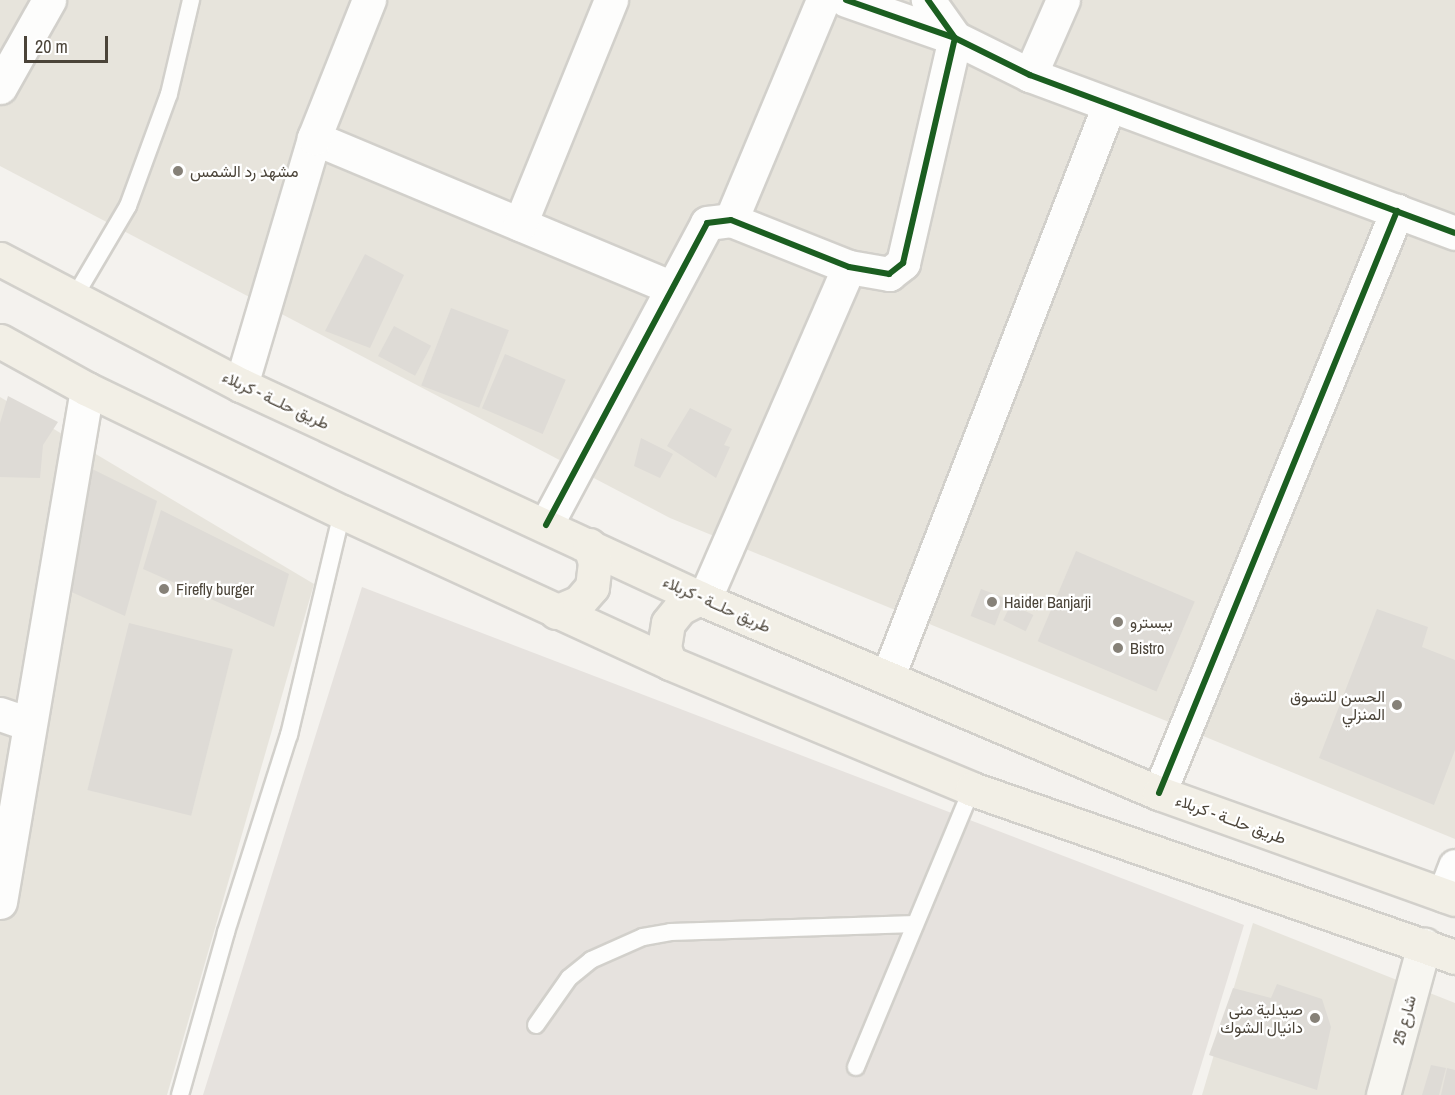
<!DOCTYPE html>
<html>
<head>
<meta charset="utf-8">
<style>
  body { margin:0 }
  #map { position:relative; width:1455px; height:1095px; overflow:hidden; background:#f4f2ee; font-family:"Archivo Narrow",Vazirmatn,sans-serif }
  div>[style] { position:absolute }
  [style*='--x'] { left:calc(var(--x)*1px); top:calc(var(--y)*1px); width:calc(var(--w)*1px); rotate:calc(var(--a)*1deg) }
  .residential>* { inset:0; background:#e7e4dc }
  .industrial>* { inset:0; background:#e6e2de }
  .building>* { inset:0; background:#dedbd6; transform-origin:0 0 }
  .roads { filter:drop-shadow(2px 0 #d2d0cb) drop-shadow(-2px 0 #d2d0cb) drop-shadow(0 2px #d2d0cb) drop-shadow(0 -2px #d2d0cb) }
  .lane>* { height:16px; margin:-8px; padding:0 8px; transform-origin:8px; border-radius:8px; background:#fdfdfc }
  .street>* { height:33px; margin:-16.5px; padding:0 16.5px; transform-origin:16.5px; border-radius:16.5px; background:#fdfdfc }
  .secondary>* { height:33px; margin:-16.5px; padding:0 16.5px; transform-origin:16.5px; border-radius:16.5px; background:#f7f6f1 }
  .primary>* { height:33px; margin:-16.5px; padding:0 16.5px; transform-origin:16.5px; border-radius:16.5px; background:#f2efe6 }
  .cycleway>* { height:6px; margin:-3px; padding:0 3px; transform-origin:3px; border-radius:3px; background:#1b5e20 }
  .dots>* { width:16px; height:16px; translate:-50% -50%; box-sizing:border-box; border:3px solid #fff; border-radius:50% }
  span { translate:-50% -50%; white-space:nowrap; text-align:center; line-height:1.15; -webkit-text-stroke:4.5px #fff; paint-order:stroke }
  .poi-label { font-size:16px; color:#4b4439 }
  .left { translate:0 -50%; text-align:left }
  .right { translate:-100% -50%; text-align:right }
  .street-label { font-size:16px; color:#4b4439 }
  .scale { position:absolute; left:24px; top:36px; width:84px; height:27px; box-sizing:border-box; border:3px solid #4b4439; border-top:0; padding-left:8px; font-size:18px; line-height:21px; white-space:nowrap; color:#4b4439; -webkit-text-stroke:4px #fff; paint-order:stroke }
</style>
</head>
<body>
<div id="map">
  <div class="residential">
    <div style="clip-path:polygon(0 0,1455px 0,1455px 839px,670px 518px,0 166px)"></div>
    <div style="clip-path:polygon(0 397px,314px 584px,167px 1095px,0 1095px)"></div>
    <div style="clip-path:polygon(1253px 923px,1455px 1003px,1455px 1095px,1202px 1095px)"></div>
  </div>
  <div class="industrial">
    <div style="clip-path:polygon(362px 587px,1244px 925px,1192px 1095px,203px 1095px)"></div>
  </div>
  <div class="building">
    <div style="clip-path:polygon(365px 254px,404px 275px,370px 348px,325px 331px)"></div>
    <div style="left:451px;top:308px;width:62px;height:83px;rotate:21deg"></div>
    <div style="left:394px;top:326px;width:42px;height:34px;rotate:28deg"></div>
    <div style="left:505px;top:354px;width:66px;height:59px;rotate:23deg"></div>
    <div style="clip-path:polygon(8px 396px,58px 422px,43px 445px,40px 478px,0 477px,0 423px)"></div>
    <div style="clip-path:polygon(690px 408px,732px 429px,724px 445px,730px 447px,716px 478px,667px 446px)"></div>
    <div style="clip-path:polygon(641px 438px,673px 454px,660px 478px,634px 466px)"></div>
    <div style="clip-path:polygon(84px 465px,157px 501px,125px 616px,67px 590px)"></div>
    <div style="clip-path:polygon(161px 510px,289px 574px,274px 627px,143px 569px)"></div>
    <div style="left:1076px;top:551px;width:129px;height:98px;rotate:23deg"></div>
    <div style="left:981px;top:589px;width:26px;height:29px;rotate:21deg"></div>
    <div style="left:1011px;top:604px;width:25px;height:18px;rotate:26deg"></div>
    <div style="clip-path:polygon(1377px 609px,1428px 627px,1422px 647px,1455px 660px,1455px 750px,1434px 805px,1319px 758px)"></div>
    <div style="left:129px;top:623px;width:107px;height:172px;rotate:14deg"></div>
    <div style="clip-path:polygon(1277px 984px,1322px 999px,1331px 1027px,1317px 1090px,1209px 1055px,1233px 988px,1271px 998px)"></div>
    <div style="clip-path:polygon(1431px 1065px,1446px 1068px,1439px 1095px,1422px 1095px)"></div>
    <div style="clip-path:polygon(1447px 1068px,1455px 1070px,1455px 1095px,1441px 1095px)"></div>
  </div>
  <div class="roads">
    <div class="lane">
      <div style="--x:75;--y:296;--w:104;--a:-59.5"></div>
      <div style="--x:128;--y:206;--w:119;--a:-69.9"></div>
      <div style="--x:169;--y:94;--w:97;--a:-76.8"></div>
      <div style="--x:536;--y:1025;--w:57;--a:-54.9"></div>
      <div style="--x:569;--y:978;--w:28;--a:-39"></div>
      <div style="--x:591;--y:960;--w:57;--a:-23.9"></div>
      <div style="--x:643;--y:937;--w:28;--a:-10"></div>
      <div style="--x:671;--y:932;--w:244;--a:-1.9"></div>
      <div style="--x:856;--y:1067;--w:301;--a:-67.4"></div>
      <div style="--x:180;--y:1095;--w:169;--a:-74.2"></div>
      <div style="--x:226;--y:932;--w:207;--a:-72.3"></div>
      <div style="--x:289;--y:735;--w:229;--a:-76.6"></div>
    </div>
    <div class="street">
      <div style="--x:846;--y:0;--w:115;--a:19.2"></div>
      <div style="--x:955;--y:38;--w:84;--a:26.3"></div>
      <div style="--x:1030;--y:75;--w:453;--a:20.4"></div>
      <div style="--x:1030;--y:75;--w:82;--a:-66.3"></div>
      <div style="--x:0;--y:87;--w:100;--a:-60.6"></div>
      <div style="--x:314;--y:138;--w:388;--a:22.7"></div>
      <div style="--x:731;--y:220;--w:238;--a:-67.3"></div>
      <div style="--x:520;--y:224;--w:242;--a:-67.9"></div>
      <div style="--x:241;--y:385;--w:258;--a:-73.5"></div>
      <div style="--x:314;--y:138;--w:149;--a:-68.3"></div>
      <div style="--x:546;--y:525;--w:342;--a:-61.9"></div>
      <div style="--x:707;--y:223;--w:24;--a:-7"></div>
      <div style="--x:731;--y:220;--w:127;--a:21.7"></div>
      <div style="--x:849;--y:267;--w:41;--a:9.9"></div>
      <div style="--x:889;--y:274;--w:18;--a:-38"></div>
      <div style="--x:903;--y:263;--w:231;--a:-77"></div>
      <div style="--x:955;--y:38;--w:47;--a:-125.4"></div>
      <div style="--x:704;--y:600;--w:363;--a:-66.5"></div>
      <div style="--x:888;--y:676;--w:612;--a:-68.84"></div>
      <div style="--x:0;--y:714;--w:31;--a:19"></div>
      <div style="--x:1159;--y:793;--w:629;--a:-67.76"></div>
      <div style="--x:1444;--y:895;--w:31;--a:-69"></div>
      <div style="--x:0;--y:902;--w:520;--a:-80.37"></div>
    </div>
    <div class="secondary">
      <div style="--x:1383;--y:1095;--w:156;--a:-74.7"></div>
    </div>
    <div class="primary">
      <div style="--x:0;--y:259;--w:272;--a:27.6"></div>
      <div style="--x:241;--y:385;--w:510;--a:24.91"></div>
      <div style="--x:704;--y:600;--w:494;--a:23"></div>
      <div style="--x:1159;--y:793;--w:314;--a:19.7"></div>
      <div style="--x:0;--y:341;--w:99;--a:28.9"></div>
      <div style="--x:87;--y:389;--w:283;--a:25.8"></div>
      <div style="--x:342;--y:512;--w:361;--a:24.7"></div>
      <div style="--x:670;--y:663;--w:327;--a:22.6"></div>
      <div style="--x:972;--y:789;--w:511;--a:19.18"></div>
      <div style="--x:556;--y:612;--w:25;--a:-23"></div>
      <div style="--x:579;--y:602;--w:20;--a:-49"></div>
      <div style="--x:592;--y:587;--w:25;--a:-83"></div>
      <div style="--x:595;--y:562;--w:18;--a:-109"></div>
      <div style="--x:670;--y:663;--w:16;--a:-112"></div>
      <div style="--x:664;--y:648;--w:25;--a:-81"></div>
      <div style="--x:668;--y:623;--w:19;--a:-51"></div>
      <div style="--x:680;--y:608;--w:22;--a:-27"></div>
    </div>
  </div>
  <div class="cycleway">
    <div style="--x:846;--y:0;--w:115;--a:19.2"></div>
    <div style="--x:955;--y:38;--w:84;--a:26.3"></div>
    <div style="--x:1030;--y:75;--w:453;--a:20.4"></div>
    <div style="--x:546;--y:525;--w:342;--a:-61.9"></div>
    <div style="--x:707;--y:223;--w:24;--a:-7"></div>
    <div style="--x:731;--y:220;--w:127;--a:21.7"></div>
    <div style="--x:849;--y:267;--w:41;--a:9.9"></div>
    <div style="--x:889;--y:274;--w:18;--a:-38"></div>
    <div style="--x:903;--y:263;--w:231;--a:-77"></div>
    <div style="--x:955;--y:38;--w:47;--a:-125.4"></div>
    <div style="--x:1159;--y:793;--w:629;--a:-67.76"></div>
  </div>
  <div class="dots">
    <div style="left:178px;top:171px;background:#868178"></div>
    <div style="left:164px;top:589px;background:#868178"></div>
    <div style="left:992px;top:602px;background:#868178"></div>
    <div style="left:1118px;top:622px;background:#868178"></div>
    <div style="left:1118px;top:648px;background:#868178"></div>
    <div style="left:1397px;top:705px;background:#868178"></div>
    <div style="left:1315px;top:1018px;background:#868178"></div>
  </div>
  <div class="poi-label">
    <span class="left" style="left:190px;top:171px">مشهد رد الشمس</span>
    <span class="left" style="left:176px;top:589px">Firefly burger</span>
    <span class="left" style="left:1004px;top:602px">Haider Banjarji</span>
    <span class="left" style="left:1130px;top:622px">بيسترو</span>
    <span class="left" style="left:1130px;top:648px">Bistro</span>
    <span class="right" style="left:1385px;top:705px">الحسن للتسوق<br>المنزلي</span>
    <span class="right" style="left:1303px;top:1018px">صيدلية منى<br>دانيال الشوك</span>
  </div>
  <div class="street-label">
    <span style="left:276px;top:400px;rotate:25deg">طريق حلــة - كربلاء</span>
    <span style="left:717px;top:604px;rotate:24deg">طريق حلــة - كربلاء</span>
    <span style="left:1231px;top:819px;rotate:20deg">طريق حلــة - كربلاء</span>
    <span style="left:1404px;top:1020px;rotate:-75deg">شارع 25</span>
  </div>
  <div class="scale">20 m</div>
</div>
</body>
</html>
